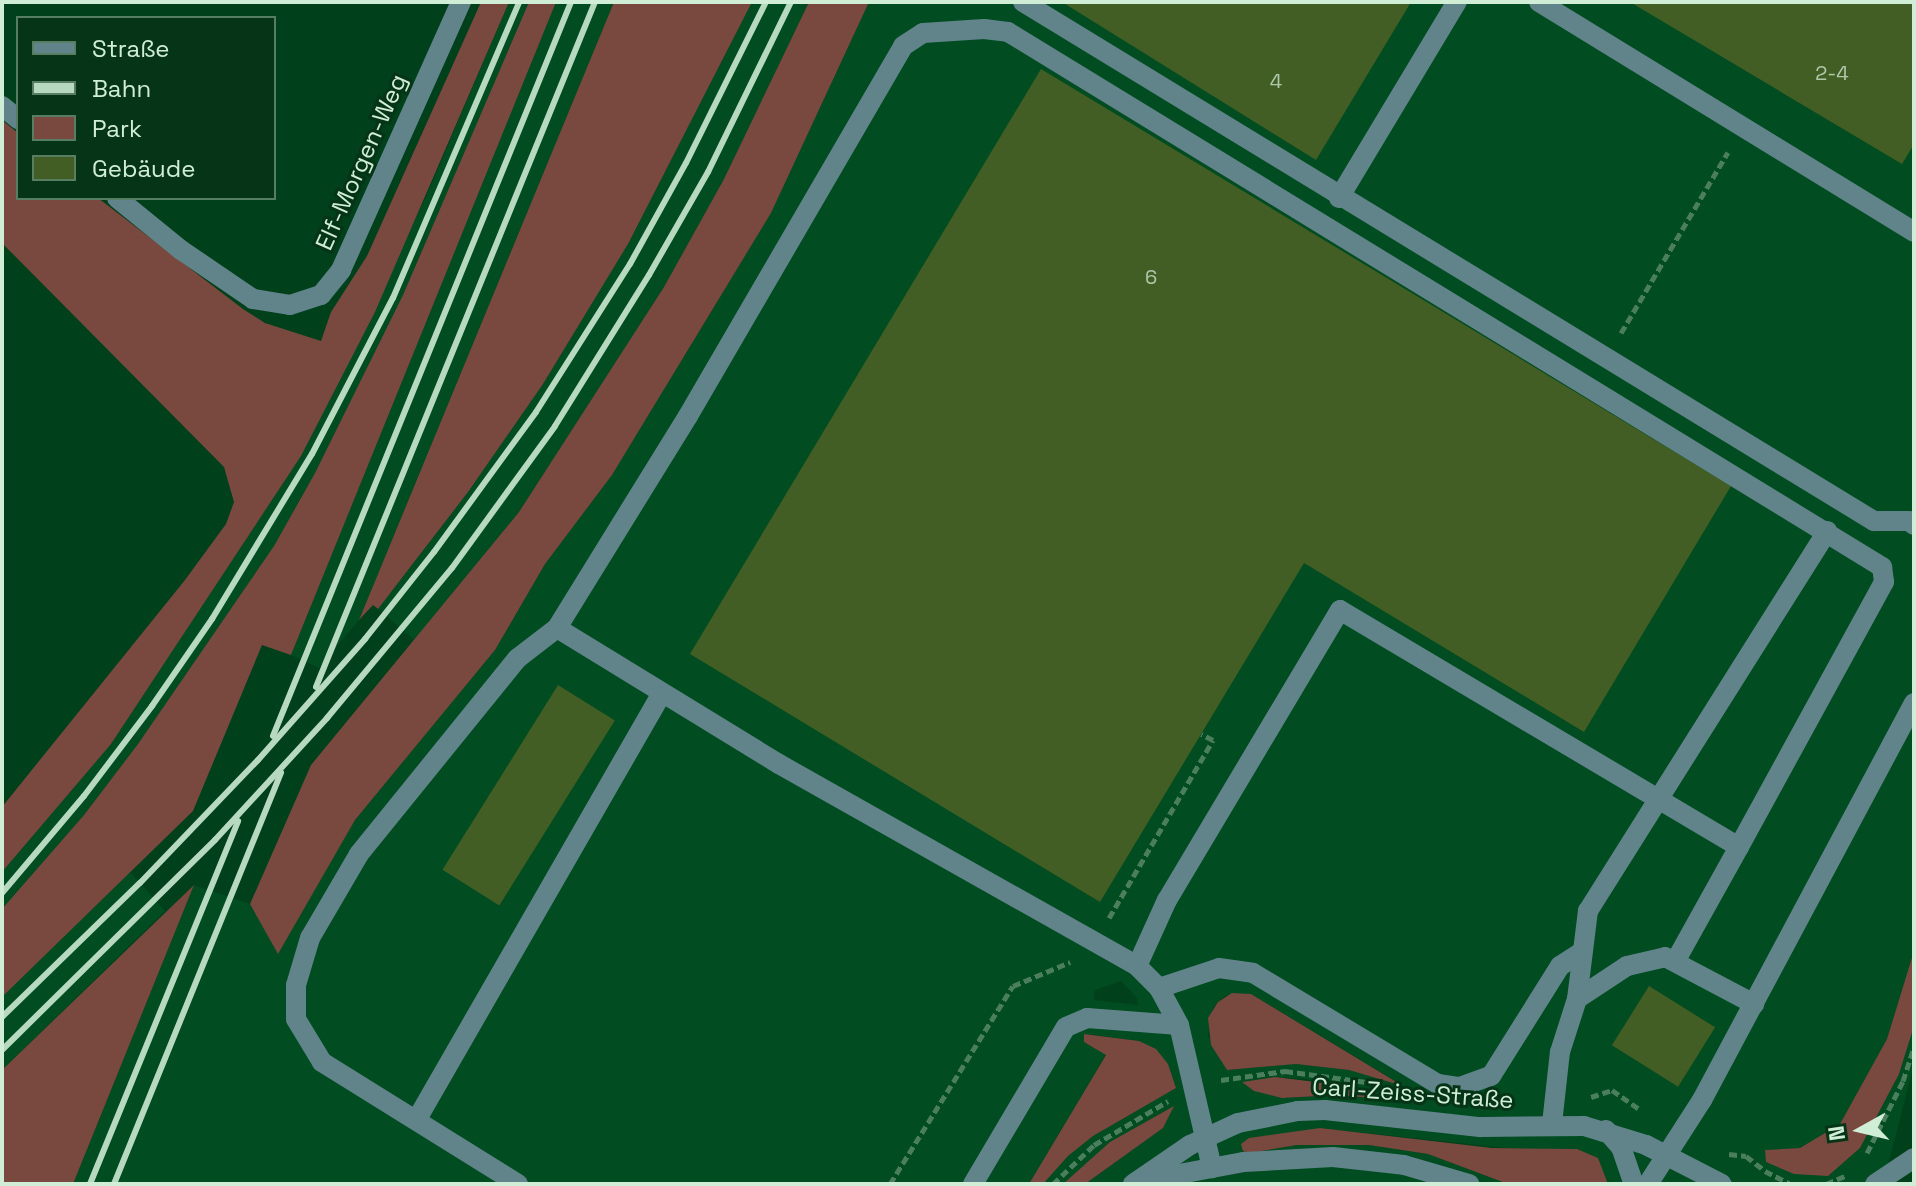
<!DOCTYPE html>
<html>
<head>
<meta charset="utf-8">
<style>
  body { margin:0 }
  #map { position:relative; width:1916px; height:1186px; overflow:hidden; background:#00401a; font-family:"Space Grotesk",sans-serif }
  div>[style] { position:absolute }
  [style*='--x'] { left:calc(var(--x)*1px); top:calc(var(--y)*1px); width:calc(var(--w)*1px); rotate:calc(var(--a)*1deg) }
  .built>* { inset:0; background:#014c20 }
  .green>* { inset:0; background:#79483f }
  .building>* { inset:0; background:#435e24; transform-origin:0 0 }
  .path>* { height:5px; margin-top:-2.5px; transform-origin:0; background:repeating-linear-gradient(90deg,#4a7e5d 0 8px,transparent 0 12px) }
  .minor>* { height:20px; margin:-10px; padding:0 10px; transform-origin:10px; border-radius:10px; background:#61848b }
  .rail>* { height:6px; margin:-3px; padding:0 3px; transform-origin:3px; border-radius:3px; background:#b7d9bf }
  span { translate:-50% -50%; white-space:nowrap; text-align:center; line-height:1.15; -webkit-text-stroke:6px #063416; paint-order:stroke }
  .number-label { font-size:20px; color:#adc9a9 }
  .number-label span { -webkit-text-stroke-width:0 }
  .street-label { font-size:24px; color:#d0edd5 }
  .frame { position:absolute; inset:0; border:4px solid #d0edd5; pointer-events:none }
  .legend { position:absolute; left:16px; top:16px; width:260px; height:184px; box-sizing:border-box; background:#063416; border:2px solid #577e62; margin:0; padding:10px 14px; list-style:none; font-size:24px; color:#d0edd5 }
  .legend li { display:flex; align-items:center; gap:16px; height:40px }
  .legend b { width:40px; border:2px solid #577e62 }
  .north { position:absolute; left:1820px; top:1090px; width:80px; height:80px; -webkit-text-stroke:6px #063416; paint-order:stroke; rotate:262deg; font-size:22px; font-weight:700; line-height:32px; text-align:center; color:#d0edd5 }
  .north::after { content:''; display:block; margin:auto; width:28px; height:36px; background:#d0edd5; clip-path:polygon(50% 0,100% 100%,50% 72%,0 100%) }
</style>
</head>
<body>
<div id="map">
  <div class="built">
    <div style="clip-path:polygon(509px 2px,529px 2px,403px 295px,315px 473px,274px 546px,138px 744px,84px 815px,2px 909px,2px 872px,111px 744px,301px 456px,426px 197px)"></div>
    <div style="clip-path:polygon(556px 2px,614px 2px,359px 620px,319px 668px,291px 655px)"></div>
    <div style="clip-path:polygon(752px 2px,809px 2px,724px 179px,664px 287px,519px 512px,414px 640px,378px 609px,468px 492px,543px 384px,628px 244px)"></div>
    <div style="clip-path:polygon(evenodd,869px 2px,1914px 2px,1914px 951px,1887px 1039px,1840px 1124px,1800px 1148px,1766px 1150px,1766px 1163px,1860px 1148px,1899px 1074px,1914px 1026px,1914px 1065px,1883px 1184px,1608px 1184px,1609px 1181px,1515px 1149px,1320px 1128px,1250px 1153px,1297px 1145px,1369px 1145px,1428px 1154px,1508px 1184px,1085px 1184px,1163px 1128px,1063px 1184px,1043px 1184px,1068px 1156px,1093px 1136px,1176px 1088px,1168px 1064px,1139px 1041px,1089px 1034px,1106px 1054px,1029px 1184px,73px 1184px,194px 885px,250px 904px,278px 953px,355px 820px,495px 650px,545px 564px,612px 475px,771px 213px,869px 2px,1121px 981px,1137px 998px,1138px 1005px,1094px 1000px,1095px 990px,1121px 981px,869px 2px,1251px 994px,1399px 1083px,1399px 1084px,1349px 1070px,1296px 1064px,1227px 1070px,1208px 1035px,1213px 1007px,1225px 996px,1251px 994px,869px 2px,1275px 1077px,1305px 1079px,1392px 1098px,1337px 1095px,1282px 1098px,1243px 1082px,1275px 1077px)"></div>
    <div style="clip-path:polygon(130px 872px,165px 911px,2px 1070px,2px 995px)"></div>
  </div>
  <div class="green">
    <div style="clip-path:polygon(481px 2px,509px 2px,375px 312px,301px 456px,111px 744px,2px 872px,2px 807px,185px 580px,226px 524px,234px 502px,224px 467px,2px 243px,2px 120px,18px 133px,18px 198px,98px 198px,243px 309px,265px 323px,321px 341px,331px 312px,367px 256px)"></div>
    <div style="clip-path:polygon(529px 2px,556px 2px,291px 655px,262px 645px,193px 811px,2px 997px,2px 909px,84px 815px,138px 744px,274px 546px,315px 473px,403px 295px)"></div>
    <div style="clip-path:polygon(614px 2px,752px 2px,628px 244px,543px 384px,468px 492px,378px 609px,373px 605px,359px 620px)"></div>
    <div style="clip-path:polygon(809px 2px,869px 2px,771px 213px,612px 475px,545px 564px,495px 650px,355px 820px,278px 954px,250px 904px,311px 765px,519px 512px,664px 287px,724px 179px)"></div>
    <div style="clip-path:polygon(194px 885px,73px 1184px,2px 1184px,2px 1070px)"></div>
    <div style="clip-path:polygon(1914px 951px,1914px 1026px,1899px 1074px,1860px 1148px,1828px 1176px,1794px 1174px,1766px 1162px,1765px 1150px,1800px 1148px,1840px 1124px,1887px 1039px)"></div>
    <div style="clip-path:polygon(1232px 993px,1251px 994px,1403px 1086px,1349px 1070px,1296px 1064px,1227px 1070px,1211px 1045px,1208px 1018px,1218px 1002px)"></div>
    <div style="clip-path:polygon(1084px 1034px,1139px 1041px,1156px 1049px,1168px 1064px,1176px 1088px,1093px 1136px,1068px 1156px,1043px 1184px,1029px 1184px,1106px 1055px,1084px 1042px)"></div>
    <div style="clip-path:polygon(1275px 1077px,1332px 1084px,1397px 1100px,1337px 1095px,1282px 1098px,1254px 1091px,1242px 1082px)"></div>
    <div style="clip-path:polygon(1174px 1106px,1163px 1128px,1085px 1184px,1063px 1184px,1110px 1142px)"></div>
    <div style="clip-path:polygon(1320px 1128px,1492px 1148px,1577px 1149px,1598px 1158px,1608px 1184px,1508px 1184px,1428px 1154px,1369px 1145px,1297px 1145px,1250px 1153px,1243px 1151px,1241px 1144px,1249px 1138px)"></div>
  </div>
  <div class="building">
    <div style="clip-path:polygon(1062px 2px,1411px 2px,1316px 160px)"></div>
    <div style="clip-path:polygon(1630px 2px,1914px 2px,1914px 144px,1902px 164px)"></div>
    <div style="clip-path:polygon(1041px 69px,1731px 486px,1584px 732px,1304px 563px,1100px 902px,690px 654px)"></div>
    <div style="left:558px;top:685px;width:67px;height:218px;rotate:32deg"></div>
    <div style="left:1649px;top:986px;width:78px;height:70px;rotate:32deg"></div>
  </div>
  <div class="path">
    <div style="--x:1621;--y:333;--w:210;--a:-59.4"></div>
    <div style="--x:1109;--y:918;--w:206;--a:-59.7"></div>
    <div style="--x:1213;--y:740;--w:13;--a:-153"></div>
    <div style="--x:1221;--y:1080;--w:65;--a:-8"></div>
    <div style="--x:1285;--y:1071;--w:82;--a:7.7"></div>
    <div style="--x:1591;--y:1097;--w:22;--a:-18"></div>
    <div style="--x:1612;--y:1090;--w:35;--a:35"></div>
    <div style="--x:1867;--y:1153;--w:80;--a:-63.4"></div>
    <div style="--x:1903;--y:1081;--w:35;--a:-72"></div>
    <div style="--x:1729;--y:1154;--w:17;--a:7"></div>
    <div style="--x:1746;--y:1156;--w:24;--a:38"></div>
    <div style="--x:1765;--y:1171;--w:29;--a:27"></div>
    <div style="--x:890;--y:1184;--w:233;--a:-58.2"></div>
    <div style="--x:1013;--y:986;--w:62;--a:-22.8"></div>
    <div style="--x:1053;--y:1184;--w:57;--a:-43.6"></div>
    <div style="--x:1094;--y:1145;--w:86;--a:-30.7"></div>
    <div style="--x:1826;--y:1184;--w:23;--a:-23"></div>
  </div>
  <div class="minor">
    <div style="--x:1023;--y:2;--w:997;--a:31.38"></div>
    <div style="--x:1874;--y:521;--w:35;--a:0"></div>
    <div style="--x:1909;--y:521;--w:6;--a:39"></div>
    <div style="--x:1539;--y:2;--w:440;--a:31.5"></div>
    <div style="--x:2;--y:106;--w:21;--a:39"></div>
    <div style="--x:117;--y:198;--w:82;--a:39.1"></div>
    <div style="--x:181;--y:250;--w:87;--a:34.2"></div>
    <div style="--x:253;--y:299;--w:37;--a:9"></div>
    <div style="--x:290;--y:305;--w:33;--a:-18"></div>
    <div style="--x:321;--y:295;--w:32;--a:-51"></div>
    <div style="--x:341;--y:270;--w:294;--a:-65.9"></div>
    <div style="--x:1339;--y:198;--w:229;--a:-59"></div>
    <div style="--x:557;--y:628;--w:260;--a:31.5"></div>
    <div style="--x:779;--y:764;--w:411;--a:29.4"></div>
    <div style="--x:1137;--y:966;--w:31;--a:45"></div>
    <div style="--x:1159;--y:988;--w:42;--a:61.6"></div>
    <div style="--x:1179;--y:1025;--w:147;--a:77"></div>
    <div style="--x:1676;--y:960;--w:129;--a:-60.9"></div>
    <div style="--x:1159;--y:988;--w:63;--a:-18.4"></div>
    <div style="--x:1219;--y:968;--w:34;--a:8"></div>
    <div style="--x:1253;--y:973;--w:216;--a:31"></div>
    <div style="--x:1438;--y:1084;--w:22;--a:8"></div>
    <div style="--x:1460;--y:1087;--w:33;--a:-20"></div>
    <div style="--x:1491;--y:1076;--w:130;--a:-57.9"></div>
    <div style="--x:1560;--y:966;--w:27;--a:-33"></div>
    <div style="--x:1577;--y:999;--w:60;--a:-33.4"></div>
    <div style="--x:1627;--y:966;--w:39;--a:-13"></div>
    <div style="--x:1665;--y:957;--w:101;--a:27.8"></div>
    <div style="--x:417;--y:1119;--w:490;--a:-60.1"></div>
    <div style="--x:1552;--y:1124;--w:72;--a:-83.7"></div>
    <div style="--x:1560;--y:1052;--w:56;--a:-72.2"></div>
    <div style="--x:1577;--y:999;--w:89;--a:-82.9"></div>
    <div style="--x:1588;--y:911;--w:449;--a:-57.8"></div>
    <div style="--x:1606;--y:1130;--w:23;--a:49"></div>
    <div style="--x:1621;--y:1147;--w:39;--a:71"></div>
    <div style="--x:1142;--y:1181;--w:104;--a:-10.6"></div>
    <div style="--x:1244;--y:1162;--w:89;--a:-3.2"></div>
    <div style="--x:1333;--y:1157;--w:71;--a:6.4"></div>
    <div style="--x:1404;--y:1165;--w:68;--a:16.3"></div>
    <div style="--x:518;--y:1184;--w:231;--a:-148.1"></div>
    <div style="--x:322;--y:1062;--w:50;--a:-121.2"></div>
    <div style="--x:296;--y:1019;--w:34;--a:-90"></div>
    <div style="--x:296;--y:985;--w:49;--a:-73.4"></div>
    <div style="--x:310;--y:938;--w:97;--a:-59.7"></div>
    <div style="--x:359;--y:854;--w:252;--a:-51"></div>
    <div style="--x:518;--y:658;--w:49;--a:-37.6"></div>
    <div style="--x:557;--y:628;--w:249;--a:-58.3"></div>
    <div style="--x:688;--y:416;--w:428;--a:-59.8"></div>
    <div style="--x:903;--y:46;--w:24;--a:-33"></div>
    <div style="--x:923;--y:33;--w:61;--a:-3.8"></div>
    <div style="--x:984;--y:29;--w:24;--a:7"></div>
    <div style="--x:1008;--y:32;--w:1025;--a:31.47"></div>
    <div style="--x:1882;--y:567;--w:15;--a:82"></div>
    <div style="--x:1884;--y:582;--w:302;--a:118.7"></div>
    <div style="--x:1739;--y:847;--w:464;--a:-149.3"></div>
    <div style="--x:1340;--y:610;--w:338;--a:120.8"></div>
    <div style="--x:1167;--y:900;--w:72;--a:114.4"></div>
    <div style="--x:973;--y:1184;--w:182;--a:-59.4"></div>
    <div style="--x:1066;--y:1027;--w:23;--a:-23"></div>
    <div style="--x:1087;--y:1018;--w:92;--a:4.4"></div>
    <div style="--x:1133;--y:1184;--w:69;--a:-34.4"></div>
    <div style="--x:1190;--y:1145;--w:53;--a:-24.6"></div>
    <div style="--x:1238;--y:1123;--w:61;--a:-11.3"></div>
    <div style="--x:1298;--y:1111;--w:27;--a:-2"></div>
    <div style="--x:1325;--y:1110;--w:156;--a:6.3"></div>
    <div style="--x:1480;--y:1127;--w:104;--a:-0.6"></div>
    <div style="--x:1584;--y:1126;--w:65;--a:17"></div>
    <div style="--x:1646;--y:1145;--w:85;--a:27.2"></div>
    <div style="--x:1648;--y:1184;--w:100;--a:-57.3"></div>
    <div style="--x:1702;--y:1100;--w:450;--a:-61.9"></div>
    <div style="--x:1875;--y:1184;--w:47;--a:-33.7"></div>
  </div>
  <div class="rail">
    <div style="--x:316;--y:687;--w:740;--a:-67.84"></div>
    <div style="--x:273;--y:736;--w:792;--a:-67.9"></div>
    <div style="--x:2;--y:893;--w:127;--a:-49.8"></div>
    <div style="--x:84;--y:796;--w:113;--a:-52.9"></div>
    <div style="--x:152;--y:706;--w:106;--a:-55.4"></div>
    <div style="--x:212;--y:619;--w:193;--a:-58.8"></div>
    <div style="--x:312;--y:454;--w:176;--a:-62.6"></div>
    <div style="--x:393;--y:298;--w:322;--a:-66.9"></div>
    <div style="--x:2;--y:1017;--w:192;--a:-44.2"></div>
    <div style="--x:140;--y:883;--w:170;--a:-46.2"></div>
    <div style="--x:258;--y:760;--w:162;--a:-48.5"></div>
    <div style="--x:365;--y:639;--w:111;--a:-51.6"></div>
    <div style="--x:434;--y:552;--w:173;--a:-53.9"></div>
    <div style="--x:536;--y:412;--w:175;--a:-57.6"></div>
    <div style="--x:630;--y:264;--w:115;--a:-61"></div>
    <div style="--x:686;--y:163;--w:180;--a:-63.6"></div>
    <div style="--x:2;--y:1050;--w:299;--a:-44.6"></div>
    <div style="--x:215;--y:840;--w:166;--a:-47.4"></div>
    <div style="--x:327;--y:718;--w:195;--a:-50.2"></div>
    <div style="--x:452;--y:568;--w:175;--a:-54"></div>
    <div style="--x:555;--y:426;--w:178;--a:-58.1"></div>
    <div style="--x:649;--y:275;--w:119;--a:-60.2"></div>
    <div style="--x:708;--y:172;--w:189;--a:-64"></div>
    <div style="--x:90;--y:1184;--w:392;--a:-67.8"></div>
    <div style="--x:114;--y:1184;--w:444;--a:-67.9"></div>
  </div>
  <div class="number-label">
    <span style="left:1832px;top:73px">2-4</span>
    <span style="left:1276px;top:81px">4</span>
    <span style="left:1151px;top:277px">6</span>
  </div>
  <div class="street-label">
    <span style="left:361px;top:162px;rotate:-66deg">Elf-Morgen-Weg</span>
    <span style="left:1413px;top:1093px;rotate:4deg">Carl-Zeiss-Straße</span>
  </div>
  <div class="frame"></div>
  <ul class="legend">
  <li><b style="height:10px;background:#61848b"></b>Straße</li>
  <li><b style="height:10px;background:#b7d9bf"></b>Bahn</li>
  <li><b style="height:22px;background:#79483f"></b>Park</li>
  <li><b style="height:22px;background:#435e24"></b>Gebäude</li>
  </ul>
  <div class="north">N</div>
</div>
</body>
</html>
